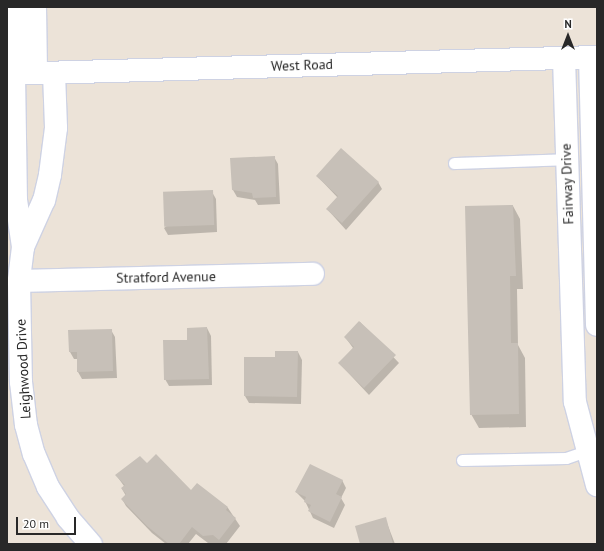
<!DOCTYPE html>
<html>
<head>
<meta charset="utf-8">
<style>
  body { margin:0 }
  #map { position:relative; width:604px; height:551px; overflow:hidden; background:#ece3d8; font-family:"PT Sans",sans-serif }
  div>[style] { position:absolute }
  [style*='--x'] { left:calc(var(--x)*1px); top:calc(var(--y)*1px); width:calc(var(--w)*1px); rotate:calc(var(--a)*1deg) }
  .shadow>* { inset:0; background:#0003 }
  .building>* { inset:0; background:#c7c0b8; transform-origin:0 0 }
  .roads { filter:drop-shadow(1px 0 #ced2e3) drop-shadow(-1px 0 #ced2e3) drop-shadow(0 1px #ced2e3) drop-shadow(0 -1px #ced2e3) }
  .lane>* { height:11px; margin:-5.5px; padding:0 5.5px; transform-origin:5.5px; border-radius:5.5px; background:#fff }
  .street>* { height:22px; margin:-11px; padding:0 11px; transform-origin:11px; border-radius:11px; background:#fff }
  .secondary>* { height:22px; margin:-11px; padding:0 11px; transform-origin:11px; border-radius:11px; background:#fff }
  span { translate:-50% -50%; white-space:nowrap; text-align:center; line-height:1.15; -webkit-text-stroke:3px #fff; paint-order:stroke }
  .street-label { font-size:14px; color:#282828 }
  .frame { position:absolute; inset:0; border:8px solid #282828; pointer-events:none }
  .north { position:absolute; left:548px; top:16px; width:40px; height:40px; -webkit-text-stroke:3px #fff; paint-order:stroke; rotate:0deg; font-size:11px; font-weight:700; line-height:16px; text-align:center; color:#282828 }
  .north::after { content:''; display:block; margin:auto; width:14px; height:18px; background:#282828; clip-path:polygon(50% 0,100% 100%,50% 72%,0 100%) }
  .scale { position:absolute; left:16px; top:517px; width:60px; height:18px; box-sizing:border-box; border:2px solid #282828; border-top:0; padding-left:5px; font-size:12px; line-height:14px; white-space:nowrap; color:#282828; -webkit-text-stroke:3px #fff; paint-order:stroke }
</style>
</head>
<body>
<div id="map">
  <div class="shadow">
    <div style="clip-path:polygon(274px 157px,278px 164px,280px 204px,258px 205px,255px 200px,237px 197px,233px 190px,231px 159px)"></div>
    <div style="clip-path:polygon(317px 176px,378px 182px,382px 189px,346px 230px,327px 209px,338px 198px)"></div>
    <div style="clip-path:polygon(212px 192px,216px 199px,217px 232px,168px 235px,164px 228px)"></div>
    <div style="clip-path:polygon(513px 206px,520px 219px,523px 289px,517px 289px,518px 345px,525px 358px,526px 427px,479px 428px,471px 414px)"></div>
    <div style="clip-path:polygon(360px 322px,399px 363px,369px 395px,339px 363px,353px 348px,345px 337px)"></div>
    <div style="clip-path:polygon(207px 328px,211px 336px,212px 385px,169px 386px,165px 379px,188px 340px)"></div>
    <div style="clip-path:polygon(111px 330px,115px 337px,117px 378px,82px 379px,78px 372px,78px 359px,74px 359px,70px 352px)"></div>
    <div style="clip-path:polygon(298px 352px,302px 360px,301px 404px,249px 403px,245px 396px,276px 358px)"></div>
    <div style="clip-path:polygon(147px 465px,191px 492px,197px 484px,228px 508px,240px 526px,226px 544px,208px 543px,196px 534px,188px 544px,166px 544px,152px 533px,126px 506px,122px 499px,126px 496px,122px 489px,124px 486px,116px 475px)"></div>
    <div style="clip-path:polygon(342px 480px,346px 488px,341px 498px,345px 505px,334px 528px,313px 518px,305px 501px,296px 492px)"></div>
    <div style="clip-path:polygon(385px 518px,395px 544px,361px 544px)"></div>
  </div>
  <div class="building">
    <div style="clip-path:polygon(341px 148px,379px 182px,342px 223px,326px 209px,338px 196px,316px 176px)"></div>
    <div style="clip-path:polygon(275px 156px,276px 197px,253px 198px,252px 193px,232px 190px,230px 158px)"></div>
    <div style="left:213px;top:190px;width:35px;height:50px;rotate:88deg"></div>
    <div style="clip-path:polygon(513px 205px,516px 276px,510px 276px,511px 343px,518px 343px,519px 414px,470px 415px,465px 206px)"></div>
    <div style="clip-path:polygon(359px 321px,396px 355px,364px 388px,338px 363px,354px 347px,344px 337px)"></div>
    <div style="clip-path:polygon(207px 327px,209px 379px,164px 380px,163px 340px,187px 340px,187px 328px)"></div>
    <div style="clip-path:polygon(112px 329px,113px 371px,77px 372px,77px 352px,69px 352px,68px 330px)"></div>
    <div style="clip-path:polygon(275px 351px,298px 351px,297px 397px,244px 396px,244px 357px,275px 357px)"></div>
    <div style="clip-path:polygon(156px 454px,191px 490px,197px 483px,228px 507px,226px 510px,236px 518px,219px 540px,213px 535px,203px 536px,192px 527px,179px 544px,169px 544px,147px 526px,121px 499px,126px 494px,121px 488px,125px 485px,115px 475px,140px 456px,147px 463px)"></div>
    <div style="clip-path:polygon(310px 464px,343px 480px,336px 494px,342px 497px,330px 522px,308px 511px,311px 505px,304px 502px,306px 497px,295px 492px)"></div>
    <div style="clip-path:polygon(386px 517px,393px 544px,360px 544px,355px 526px)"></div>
  </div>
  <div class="roads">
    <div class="lane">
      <div style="--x:454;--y:163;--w:112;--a:-2"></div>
      <div style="--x:462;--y:460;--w:104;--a:-1.1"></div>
      <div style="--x:566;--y:458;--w:21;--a:-19"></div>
    </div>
    <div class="street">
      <div style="--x:16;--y:7;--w:66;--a:89.1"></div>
      <div style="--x:35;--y:7;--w:66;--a:89.1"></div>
      <div style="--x:590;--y:57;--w:268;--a:88.5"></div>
      <div style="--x:564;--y:58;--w:344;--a:88.2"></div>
      <div style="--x:575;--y:402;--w:86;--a:75.2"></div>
      <div style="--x:54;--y:73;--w:55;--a:87.9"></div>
      <div style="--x:56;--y:128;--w:47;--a:97.3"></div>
      <div style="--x:50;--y:175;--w:26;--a:103"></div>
      <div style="--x:44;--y:200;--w:51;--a:114.1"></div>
      <div style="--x:23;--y:247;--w:34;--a:97"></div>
      <div style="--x:19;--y:281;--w:101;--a:88.9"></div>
      <div style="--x:21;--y:382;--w:43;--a:83.4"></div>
      <div style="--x:26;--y:425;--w:30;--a:75"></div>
      <div style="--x:34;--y:454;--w:36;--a:67"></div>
      <div style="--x:48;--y:487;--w:37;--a:57"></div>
      <div style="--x:68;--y:518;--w:35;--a:49"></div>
      <div style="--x:14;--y:74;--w:126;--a:89.1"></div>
      <div style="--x:16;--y:200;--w:48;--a:81.5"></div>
      <div style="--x:19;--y:281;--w:294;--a:-1.4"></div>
    </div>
    <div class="secondary">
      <div style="--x:7;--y:74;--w:590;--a:-1.65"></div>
    </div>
  </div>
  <div class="street-label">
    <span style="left:302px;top:65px;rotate:-2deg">West Road</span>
    <span style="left:567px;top:184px;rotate:-92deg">Fairway Drive</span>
    <span style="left:166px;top:277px;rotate:-1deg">Stratford Avenue</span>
    <span style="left:23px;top:369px;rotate:-93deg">Leighwood Drive</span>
  </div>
  <div class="frame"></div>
  <div class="north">N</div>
  <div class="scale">20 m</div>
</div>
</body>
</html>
